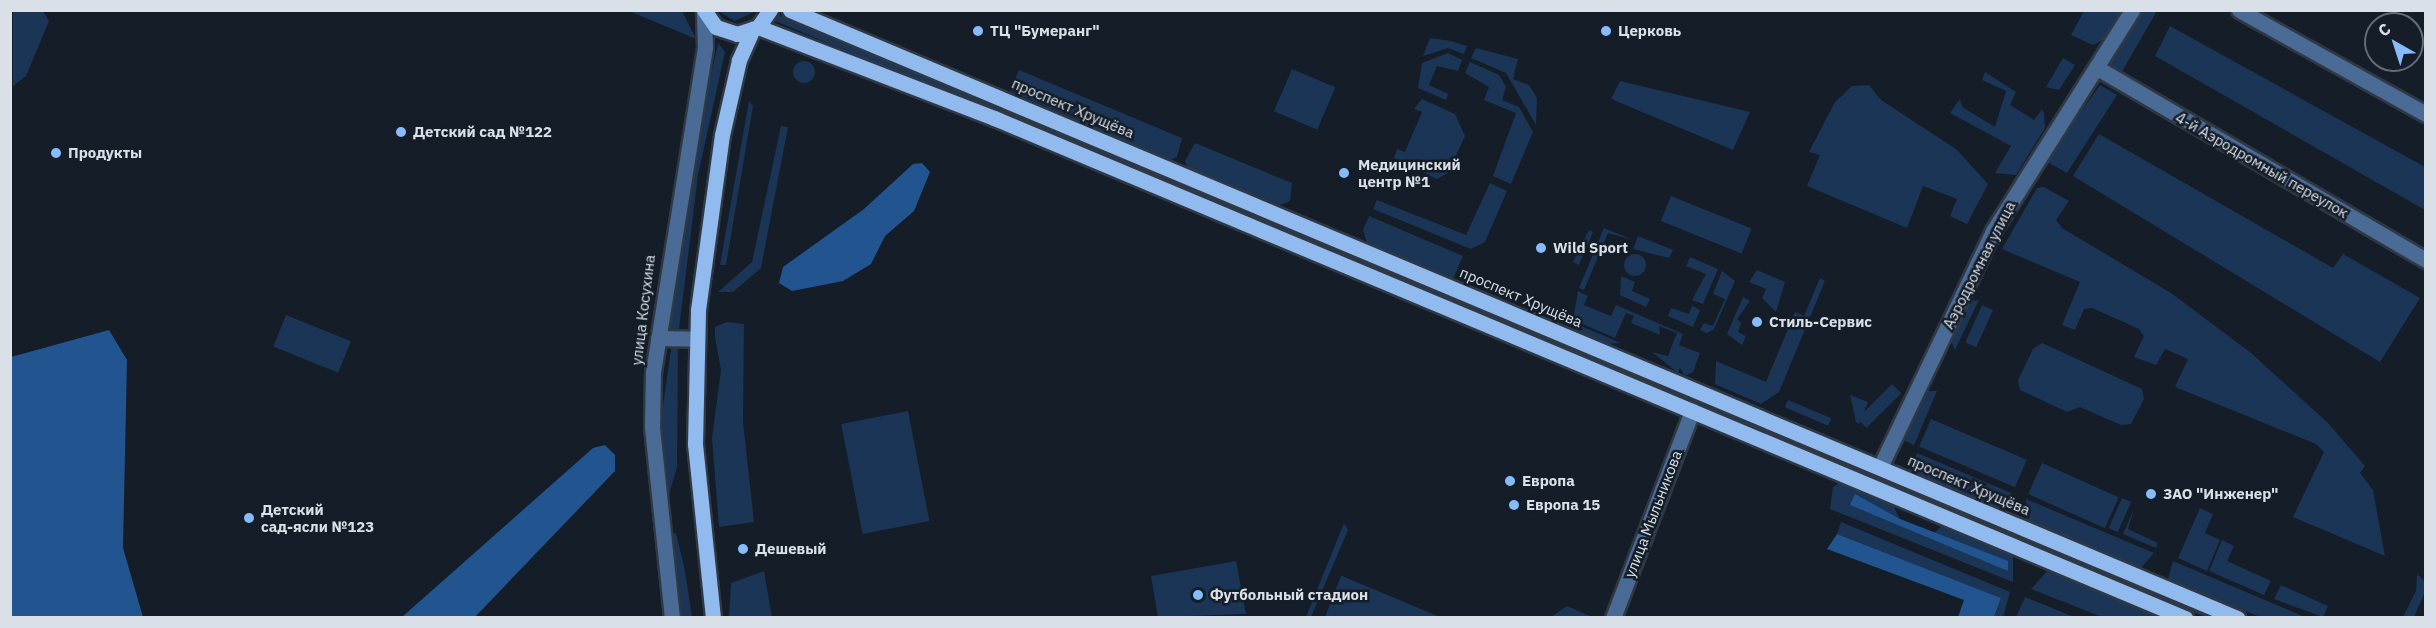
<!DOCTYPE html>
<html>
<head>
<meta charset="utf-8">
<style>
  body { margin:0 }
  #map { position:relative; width:2436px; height:628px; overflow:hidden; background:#141d28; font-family:"IBM Plex Sans",sans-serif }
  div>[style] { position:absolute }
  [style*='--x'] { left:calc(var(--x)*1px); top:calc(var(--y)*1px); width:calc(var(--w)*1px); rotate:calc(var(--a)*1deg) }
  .green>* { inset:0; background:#1b3557; transform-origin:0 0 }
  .round { border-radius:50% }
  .forest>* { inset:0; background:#225490 }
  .roads { filter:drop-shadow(2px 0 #303843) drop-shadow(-2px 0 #303843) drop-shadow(0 2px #303843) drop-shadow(0 -2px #303843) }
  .minor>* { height:15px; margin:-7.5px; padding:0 7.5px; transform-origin:7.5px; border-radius:7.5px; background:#4a6b95 }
  .major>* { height:15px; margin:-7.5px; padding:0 7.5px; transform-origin:7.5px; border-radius:7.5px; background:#91baef }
  .dots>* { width:16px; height:16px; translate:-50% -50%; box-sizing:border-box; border:3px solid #141d28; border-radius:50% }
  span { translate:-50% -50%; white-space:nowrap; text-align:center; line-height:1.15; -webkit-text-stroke:5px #141d28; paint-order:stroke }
  .poi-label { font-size:15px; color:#dae0e8; font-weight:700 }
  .left { translate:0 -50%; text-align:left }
  .street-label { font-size:15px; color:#dae0e8 }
  .frame { position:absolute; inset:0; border:12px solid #dae0e8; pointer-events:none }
  .north { position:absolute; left:2364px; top:12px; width:60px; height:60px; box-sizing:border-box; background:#141d28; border:2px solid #636b75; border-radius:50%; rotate:321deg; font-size:16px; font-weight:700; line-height:24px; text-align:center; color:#dae0e8 }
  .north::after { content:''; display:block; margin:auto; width:21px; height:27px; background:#88bbfc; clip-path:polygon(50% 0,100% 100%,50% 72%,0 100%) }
</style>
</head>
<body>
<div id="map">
  <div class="green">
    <div style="clip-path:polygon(13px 11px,43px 11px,49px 21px,26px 76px,13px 86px)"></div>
    <div style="clip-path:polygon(629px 11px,682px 11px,696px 39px,677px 31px)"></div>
    <div style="clip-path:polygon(718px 11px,756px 11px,735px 21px)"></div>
    <div style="clip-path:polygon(2084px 11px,2084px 10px,2121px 11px,2103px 40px,2093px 45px,2071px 35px)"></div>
    <div style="clip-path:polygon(2142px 11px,2157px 11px,2117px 80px,2105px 73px)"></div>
    <div style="clip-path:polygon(776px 14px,1690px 395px,1686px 403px,773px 20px)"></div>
    <div style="clip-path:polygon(2170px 26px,2425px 167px,2425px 210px,2155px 56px)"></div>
    <div style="clip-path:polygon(1430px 38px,1451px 41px,1467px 46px,1464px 54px,1448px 48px,1423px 56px)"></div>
    <div style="clip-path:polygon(718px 43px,725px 52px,698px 175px,679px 329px,667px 333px,681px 213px)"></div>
    <div style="clip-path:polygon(1476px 48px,1518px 59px,1513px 79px,1529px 85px,1537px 98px,1536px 125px,1506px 73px,1471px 58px)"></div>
    <div style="clip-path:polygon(1448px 53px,1462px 60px,1458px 71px,1437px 66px,1429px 85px,1448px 94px,1446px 100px,1418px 88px,1422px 63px)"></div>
    <div style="clip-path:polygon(2063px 58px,2075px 65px,2059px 90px,2046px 87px)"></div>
    <div class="round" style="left:793px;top:61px;width:22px;height:22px"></div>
    <div style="clip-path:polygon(1470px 62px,1499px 75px,1506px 87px,1502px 100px,1519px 107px,1533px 132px,1511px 184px,1493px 176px,1516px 113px,1484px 100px,1489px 87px,1465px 73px)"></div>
    <div style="left:1292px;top:69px;width:47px;height:46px;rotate:23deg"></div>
    <div style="clip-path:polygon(1019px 70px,1182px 138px,1177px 157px,1170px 160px,1010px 91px)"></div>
    <div style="clip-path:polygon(1985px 72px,2016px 92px,2010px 105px,2034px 120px,2042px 109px,2044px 113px,2045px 128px,2016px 175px,1995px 173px,2011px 146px,1950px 113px,1960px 99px,1962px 107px,1995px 127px,2006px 91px,1982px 80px)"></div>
    <div style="clip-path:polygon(1620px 81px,1750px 112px,1733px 150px,1611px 99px)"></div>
    <div style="clip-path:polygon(1869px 85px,1881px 100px,1956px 149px,1988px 184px,1967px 224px,1950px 216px,1957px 199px,1923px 186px,1907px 228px,1807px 186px,1820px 155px,1809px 152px,1835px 102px,1852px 86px)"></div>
    <div style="clip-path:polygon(2100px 85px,2117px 95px,2067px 173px,2046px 161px)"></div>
    <div style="clip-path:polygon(1422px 99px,1455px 114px,1465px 136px,1448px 173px,1437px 179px,1394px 158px,1397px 149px,1405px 152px,1422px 112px,1414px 109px)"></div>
    <div style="clip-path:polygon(749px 101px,753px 106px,726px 265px,720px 265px)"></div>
    <div style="clip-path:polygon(781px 126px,788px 127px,761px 268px,733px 292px,718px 292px,752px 262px)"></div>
    <div style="clip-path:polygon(2099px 134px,2333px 268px,2343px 254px,2420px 298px,2380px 362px,2073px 176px)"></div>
    <div style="clip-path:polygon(1195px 143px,1292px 183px,1290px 201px,1280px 205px,1188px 168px,1185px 161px)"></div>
    <div style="clip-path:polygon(1490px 183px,1507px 191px,1485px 242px,1471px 249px,1373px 209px,1377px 200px,1466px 235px)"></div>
    <div style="clip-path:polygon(2044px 187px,2069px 201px,2056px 220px,2062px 228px,2171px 293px,2251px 353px,2328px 423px,2365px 466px,2360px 473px,2373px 490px,2385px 556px,2293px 517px,2324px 452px,2316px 444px,2175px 387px,2188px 359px,2165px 349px,2156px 365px,2134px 357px,2144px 336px,2139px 329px,2092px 308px,2084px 309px,2075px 330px,2062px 325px,2080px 282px,2002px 249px,2037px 188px)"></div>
    <div style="left:1671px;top:196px;width:87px;height:27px;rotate:22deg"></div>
    <div style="clip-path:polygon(1369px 216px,1463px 256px,1453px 279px,1367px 243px,1363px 230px)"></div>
    <div style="clip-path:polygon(1604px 228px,1633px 240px,1608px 233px,1584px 290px,1579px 288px)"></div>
    <div style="clip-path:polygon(1589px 230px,1593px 232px,1579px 265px,1573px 262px)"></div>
    <div style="clip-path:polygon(1638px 236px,1673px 250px,1669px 258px,1633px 249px)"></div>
    <div class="round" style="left:1624px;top:254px;width:22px;height:22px"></div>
    <div style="clip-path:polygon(1690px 257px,1718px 269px,1703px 304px,1692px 300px,1706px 274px,1686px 266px)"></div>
    <div style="clip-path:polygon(1757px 270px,1785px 282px,1776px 312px,1762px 298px,1766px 289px,1749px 282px)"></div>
    <div style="clip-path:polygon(1722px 271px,1735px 281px,1714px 329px,1707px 333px,1700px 330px,1704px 323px,1713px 326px,1725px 299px,1713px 294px)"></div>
    <div style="clip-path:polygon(1621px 276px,1635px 282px,1632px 291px,1650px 299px,1646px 307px,1620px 295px)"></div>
    <div style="clip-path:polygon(1820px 278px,1825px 281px,1779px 392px,1761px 404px,1715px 384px,1716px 361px,1766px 382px,1795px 312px,1804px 316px)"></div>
    <div style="clip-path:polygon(1578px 291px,1588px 296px,1584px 305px,1611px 316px,1616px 305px,1683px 334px,1679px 345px,1700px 353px,1693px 372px,1685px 376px,1680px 368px,1678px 373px,1652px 352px,1668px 356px,1677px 333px,1659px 326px,1660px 335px,1631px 323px,1634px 316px,1626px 313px,1615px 338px,1573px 320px)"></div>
    <div style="clip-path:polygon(1743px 297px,1750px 301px,1737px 319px,1741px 323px,1738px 332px,1746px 336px,1742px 345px,1727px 334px)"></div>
    <div style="clip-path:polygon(1979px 300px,1955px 350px,1949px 337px,1967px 301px)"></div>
    <div style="left:1982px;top:305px;width:12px;height:41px;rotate:24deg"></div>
    <div style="clip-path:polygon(1692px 306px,1700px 310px,1693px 327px,1668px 316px,1671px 308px,1689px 314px)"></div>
    <div style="left:286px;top:315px;width:70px;height:34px;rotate:22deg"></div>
    <div style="clip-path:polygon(1569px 321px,1621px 343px,1604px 344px,1578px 333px)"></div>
    <div style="clip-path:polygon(727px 322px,744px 324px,743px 422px,754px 522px,719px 527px,712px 438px,721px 370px,715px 337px,715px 327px)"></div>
    <div style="clip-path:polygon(672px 343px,678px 345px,677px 467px,668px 498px,661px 420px)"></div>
    <div style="clip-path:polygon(2042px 343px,2142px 389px,2144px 399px,2131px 424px,2121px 425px,2080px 407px,2067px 412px,2020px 390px,2018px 380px,2033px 349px)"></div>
    <div style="left:1892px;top:384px;width:13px;height:49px;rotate:45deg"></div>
    <div style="clip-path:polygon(1928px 391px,1937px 391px,1914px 445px,1904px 440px)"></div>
    <div style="clip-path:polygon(1850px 395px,1868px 402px,1859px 424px,1856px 422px)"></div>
    <div style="left:1788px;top:400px;width:47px;height:8px;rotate:23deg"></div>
    <div style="clip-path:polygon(1722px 408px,2221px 617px,2205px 617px,1720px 413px)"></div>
    <div style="left:908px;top:411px;width:112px;height:68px;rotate:79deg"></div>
    <div style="left:1931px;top:419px;width:104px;height:30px;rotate:23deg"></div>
    <div style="left:1917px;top:453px;width:103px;height:19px;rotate:23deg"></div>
    <div style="left:2042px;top:463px;width:84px;height:34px;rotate:24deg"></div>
    <div style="clip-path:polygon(1842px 481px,1892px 503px,1900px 519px,1934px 533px,1944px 524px,2013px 553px,2013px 582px,1830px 509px,1833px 487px)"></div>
    <div style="left:2122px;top:498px;width:10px;height:33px;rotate:24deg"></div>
    <div style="clip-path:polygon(2026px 499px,2154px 553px,2141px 568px,2027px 521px)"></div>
    <div style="clip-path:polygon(2200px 508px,2213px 514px,2205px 533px,2220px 540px,2207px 571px,2178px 558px)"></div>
    <div style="clip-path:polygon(2134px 509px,2128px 529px,2158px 543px,2156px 548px,2123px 534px)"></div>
    <div style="clip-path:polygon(1841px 522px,2010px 592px,2003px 617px,1994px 617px,2001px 598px,1837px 534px)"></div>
    <div style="clip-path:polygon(1344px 523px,1348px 530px,1311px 617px,1306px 617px)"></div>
    <div style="clip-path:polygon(676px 533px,685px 571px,692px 617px,680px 617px,671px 534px)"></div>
    <div style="clip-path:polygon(2222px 540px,2234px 546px,2227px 561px,2271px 581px,2264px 595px,2209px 571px)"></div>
    <div style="clip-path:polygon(1236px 561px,1246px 614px,1158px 617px,1151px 576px)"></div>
    <div style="clip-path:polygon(2173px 561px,2305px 617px,2260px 617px,2168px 579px)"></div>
    <div style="clip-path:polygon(2049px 569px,2166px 617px,2102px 617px,2031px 589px)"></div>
    <div style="clip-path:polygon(764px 571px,772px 617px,729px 617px,731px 583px)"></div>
    <div style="clip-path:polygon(2417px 574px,2425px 582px,2425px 592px,2414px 617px,2403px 617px,2416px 591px)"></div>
    <div style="clip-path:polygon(1341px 576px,1342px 576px,1440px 617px,1325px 617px)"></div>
    <div style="clip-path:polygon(2281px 585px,2328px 606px,2323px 617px,2274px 599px)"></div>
    <div style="clip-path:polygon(2025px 597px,2074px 617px,2016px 617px)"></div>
    <div style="clip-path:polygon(1567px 606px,1592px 617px,1551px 617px)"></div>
  </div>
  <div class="forest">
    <div style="clip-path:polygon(922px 163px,930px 172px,914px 211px,885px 236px,871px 264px,843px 281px,792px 291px,779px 283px,783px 267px,864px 209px,913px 164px)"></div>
    <div style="clip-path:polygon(109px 330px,127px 360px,123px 548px,143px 617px,11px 617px,11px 357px)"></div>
    <div style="clip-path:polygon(605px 445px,615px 455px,615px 471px,475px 617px,402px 617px,593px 448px)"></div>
    <div style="clip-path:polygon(1855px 494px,1900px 519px,2008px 561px,2008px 571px,1850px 505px)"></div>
    <div style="clip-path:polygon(1837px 534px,2001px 598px,1994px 617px,1958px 617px,1964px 600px,1827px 549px)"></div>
  </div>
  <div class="roads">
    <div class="minor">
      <div style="--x:2239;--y:10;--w:214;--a:29.1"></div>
      <div style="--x:2099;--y:69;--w:379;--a:30.3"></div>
      <div style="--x:658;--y:338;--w:39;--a:1"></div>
      <div style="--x:1880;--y:467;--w:262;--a:-64.4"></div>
      <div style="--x:1993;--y:231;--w:261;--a:-57.8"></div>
      <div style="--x:672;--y:618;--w:192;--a:-96"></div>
      <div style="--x:652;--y:427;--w:55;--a:-89"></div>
      <div style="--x:653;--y:372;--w:329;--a:-80.9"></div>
      <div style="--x:705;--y:47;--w:37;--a:-92"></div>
      <div style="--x:1613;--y:618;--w:222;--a:-69.1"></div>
    </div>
    <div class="major">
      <div style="--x:704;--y:10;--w:21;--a:55"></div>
      <div style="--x:716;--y:27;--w:22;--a:18"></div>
      <div style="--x:737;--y:34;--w:22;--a:-18"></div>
      <div style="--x:758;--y:27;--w:21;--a:-55"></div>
      <div style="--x:790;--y:10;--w:1570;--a:22.79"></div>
      <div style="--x:758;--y:27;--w:253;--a:21.1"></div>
      <div style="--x:994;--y:118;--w:1292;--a:22.77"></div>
      <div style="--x:713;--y:618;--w:175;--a:-95.9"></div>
      <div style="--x:695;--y:444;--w:134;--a:-88.7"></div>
      <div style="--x:698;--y:310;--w:177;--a:-82.2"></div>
      <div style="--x:722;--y:135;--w:77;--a:-77.2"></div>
      <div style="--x:739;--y:60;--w:34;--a:-66"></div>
    </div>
  </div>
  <div class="dots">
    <div style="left:978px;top:31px;background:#88bbfc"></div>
    <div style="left:1606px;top:31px;background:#88bbfc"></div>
    <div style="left:401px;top:132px;background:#88bbfc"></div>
    <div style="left:56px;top:153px;background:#88bbfc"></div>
    <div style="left:1344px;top:173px;background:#88bbfc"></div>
    <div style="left:1541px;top:248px;background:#88bbfc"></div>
    <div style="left:1757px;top:322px;background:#88bbfc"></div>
    <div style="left:1510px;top:481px;background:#88bbfc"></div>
    <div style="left:2151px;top:494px;background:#88bbfc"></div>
    <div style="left:1514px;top:505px;background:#88bbfc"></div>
    <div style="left:249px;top:518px;background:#88bbfc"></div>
    <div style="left:743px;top:549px;background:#88bbfc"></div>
    <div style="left:1198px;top:595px;background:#88bbfc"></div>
  </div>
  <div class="poi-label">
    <span class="left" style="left:990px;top:31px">ТЦ "Бумеранг"</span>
    <span class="left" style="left:1618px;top:31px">Церковь</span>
    <span class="left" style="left:413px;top:132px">Детский сад №122</span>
    <span class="left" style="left:68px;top:153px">Продукты</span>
    <span class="left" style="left:1358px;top:173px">Медицинский<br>центр №1</span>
    <span class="left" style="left:1553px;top:248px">Wild Sport</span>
    <span class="left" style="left:1769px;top:322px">Стиль-Сервис</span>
    <span class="left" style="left:1522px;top:481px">Европа</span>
    <span class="left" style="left:2163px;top:494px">ЗАО "Инженер"</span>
    <span class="left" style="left:1526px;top:505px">Европа 15</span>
    <span class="left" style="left:261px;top:518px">Детский<br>сад-ясли №123</span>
    <span class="left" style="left:755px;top:549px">Дешевый</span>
    <span class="left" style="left:1210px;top:595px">Футбольный стадион</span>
  </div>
  <div class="street-label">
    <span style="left:1073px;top:108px;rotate:23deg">проспект Хрущёва</span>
    <span style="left:2262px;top:165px;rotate:30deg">4-й Аэродромный переулок</span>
    <span style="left:1979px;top:265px;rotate:-63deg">Аэродромная улица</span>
    <span style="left:1521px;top:297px;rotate:23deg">проспект Хрущёва</span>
    <span style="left:643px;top:310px;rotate:-83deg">улица Косухина</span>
    <span style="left:1969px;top:485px;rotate:23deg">проспект Хрущёва</span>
    <span style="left:1653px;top:514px;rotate:-69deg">улица Мыльникова</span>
  </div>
  <div class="frame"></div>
  <div class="north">С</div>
</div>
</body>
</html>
